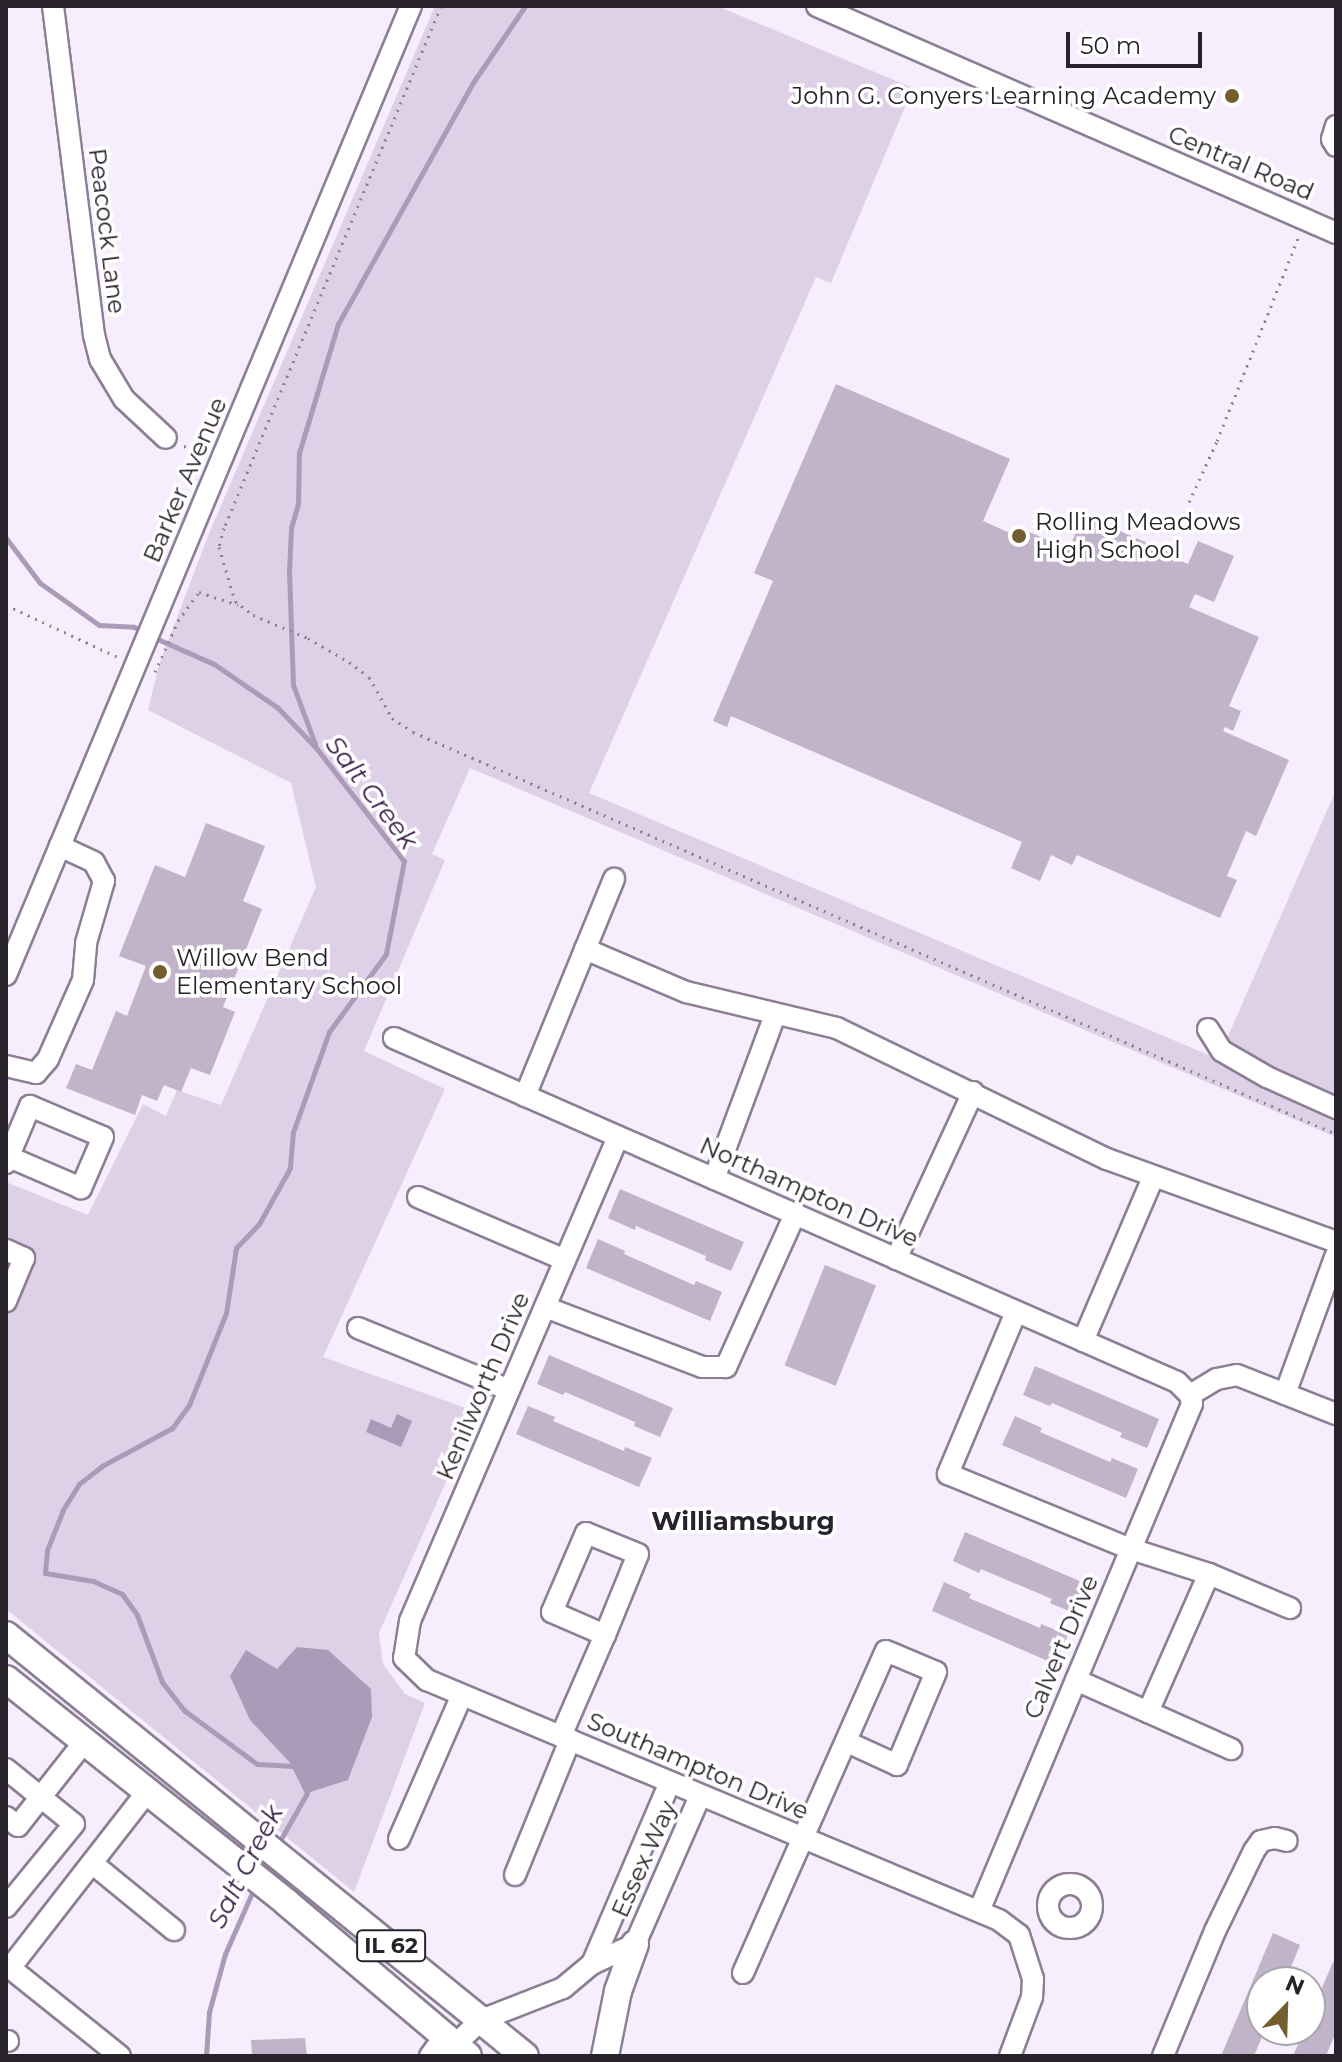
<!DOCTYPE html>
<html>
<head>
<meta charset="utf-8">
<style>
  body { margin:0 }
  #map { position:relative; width:1342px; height:2062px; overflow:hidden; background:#f6eefc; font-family:Montserrat,sans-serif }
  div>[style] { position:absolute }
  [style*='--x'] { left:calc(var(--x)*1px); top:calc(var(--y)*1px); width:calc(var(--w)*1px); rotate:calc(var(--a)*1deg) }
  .green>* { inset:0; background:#ddd0e7 }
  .water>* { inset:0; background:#ac9bb8 }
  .stream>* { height:5px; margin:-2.5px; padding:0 2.5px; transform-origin:2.5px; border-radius:2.5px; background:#ac9bb8 }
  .building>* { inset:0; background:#c0b3ca; transform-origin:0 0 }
  .path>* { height:3px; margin-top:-1.5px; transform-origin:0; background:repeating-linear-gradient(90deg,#8a838e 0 2px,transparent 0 8px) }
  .roads { filter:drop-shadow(2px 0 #8c7f95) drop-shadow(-2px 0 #8c7f95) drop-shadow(0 2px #8c7f95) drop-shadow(0 -2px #8c7f95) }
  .minor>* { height:20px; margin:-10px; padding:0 10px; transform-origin:10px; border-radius:10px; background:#fff }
  .minor>.ring { margin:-10px; padding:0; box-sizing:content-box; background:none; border:20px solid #fff; border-radius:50% }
  .major>* { height:26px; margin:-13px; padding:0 13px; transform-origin:13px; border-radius:13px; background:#fff }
  .dots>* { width:22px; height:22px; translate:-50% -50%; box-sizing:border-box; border:4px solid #fff; border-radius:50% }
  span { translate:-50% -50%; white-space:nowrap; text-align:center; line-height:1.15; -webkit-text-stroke:7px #fff; paint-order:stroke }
  .shield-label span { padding:2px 6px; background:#fff; border:2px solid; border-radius:6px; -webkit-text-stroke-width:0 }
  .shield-label { font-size:22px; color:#28232b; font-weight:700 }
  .poi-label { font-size:24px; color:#28232b }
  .right { translate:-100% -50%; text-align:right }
  .left { translate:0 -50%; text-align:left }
  .street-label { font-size:24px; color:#28232b }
  .water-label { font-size:26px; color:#392148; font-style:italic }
  .neighbourhood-label { font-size:26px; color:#28232b; font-weight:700 }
  .frame { position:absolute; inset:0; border:8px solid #28232b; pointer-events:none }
  .north { position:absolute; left:1246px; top:1966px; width:80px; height:80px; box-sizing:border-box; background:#fff; border:2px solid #a9a7aa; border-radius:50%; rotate:23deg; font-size:22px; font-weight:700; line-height:32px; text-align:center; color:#28232b }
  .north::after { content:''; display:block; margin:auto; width:28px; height:36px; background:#745e2e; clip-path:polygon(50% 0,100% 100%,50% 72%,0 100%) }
  .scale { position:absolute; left:1066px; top:32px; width:136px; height:36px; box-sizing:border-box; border:4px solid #28232b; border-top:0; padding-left:10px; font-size:24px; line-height:28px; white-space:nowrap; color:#28232b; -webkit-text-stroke:6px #fff; paint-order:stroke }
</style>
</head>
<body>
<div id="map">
  <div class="green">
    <div style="clip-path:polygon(435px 6px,717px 6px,913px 88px,831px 283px,816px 277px,589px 793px,1218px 1059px,1336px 790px,1336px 1137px,470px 768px,432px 854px,445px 860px,364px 1051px,445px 1089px,323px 1357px,477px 1412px,379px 1633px,383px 1664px,405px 1694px,425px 1703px,354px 1892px,6px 1609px,6px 1182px,88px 1215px,143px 1104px,166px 1116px,177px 1090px,221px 1105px,316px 887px,291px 783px,148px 710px,159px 665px,208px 536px)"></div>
  </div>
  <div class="water">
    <div style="clip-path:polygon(397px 1414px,412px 1421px,401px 1447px,366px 1432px,371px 1419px,391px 1428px)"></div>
    <div style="clip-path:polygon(297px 1647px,328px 1650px,371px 1689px,372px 1717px,348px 1780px,307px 1793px,293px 1766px,250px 1720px,230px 1676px,246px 1650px,277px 1669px)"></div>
  </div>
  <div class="stream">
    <div style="--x:6;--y:538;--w:56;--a:52.9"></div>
    <div style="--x:40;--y:583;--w:72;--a:35.4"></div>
    <div style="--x:99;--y:625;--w:35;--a:3"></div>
    <div style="--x:134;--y:627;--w:11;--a:27"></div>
    <div style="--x:153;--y:637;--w:67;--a:23.9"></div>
    <div style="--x:214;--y:664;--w:78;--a:34.5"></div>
    <div style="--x:278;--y:708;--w:57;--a:46.4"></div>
    <div style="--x:317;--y:749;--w:142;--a:52.2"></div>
    <div style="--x:404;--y:861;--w:95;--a:101"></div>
    <div style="--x:386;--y:954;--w:97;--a:126.2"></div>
    <div style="--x:329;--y:1032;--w:106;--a:109.8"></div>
    <div style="--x:293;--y:1132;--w:36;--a:95"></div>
    <div style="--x:290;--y:1168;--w:64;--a:119"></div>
    <div style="--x:259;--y:1224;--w:33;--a:134"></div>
    <div style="--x:236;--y:1248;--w:66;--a:98.7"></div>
    <div style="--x:226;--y:1313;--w:99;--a:111.9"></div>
    <div style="--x:189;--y:1405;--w:29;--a:126"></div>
    <div style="--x:172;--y:1428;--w:80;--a:151.5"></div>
    <div style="--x:102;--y:1466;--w:29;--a:142"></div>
    <div style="--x:79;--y:1484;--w:31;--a:122"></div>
    <div style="--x:63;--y:1510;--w:43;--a:111.8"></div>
    <div style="--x:47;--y:1550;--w:23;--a:95"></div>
    <div style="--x:45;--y:1573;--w:49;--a:9.5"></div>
    <div style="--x:93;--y:1581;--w:32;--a:24"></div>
    <div style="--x:122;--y:1594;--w:26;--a:54"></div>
    <div style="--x:137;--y:1615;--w:72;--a:69.5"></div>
    <div style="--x:162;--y:1682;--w:37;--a:52"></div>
    <div style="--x:185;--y:1711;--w:89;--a:36.4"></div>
    <div style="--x:257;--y:1764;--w:37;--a:3"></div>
    <div style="--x:294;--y:1766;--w:30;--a:64"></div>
    <div style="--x:307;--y:1793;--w:61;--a:119.5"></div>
    <div style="--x:315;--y:744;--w:63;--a:-110.4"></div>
    <div style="--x:293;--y:685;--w:114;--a:-92"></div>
    <div style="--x:289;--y:571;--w:43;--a:-87.3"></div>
    <div style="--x:291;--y:528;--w:26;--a:-74"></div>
    <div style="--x:298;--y:503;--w:50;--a:-88.9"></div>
    <div style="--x:299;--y:453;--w:135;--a:-73.2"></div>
    <div style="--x:338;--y:324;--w:275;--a:-60.8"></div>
    <div style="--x:472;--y:84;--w:94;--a:-55.8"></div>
    <div style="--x:206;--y:2056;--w:44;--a:-86.1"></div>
    <div style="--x:209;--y:2012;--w:60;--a:-74.6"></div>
    <div style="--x:225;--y:1954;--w:74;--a:-66.2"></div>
  </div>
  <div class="building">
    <div style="clip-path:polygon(836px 384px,1010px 459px,983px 521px,1012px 534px,1015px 526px,1069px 549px,1083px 515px,1182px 558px,1181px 561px,1188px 564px,1198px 541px,1234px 556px,1214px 602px,1195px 594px,1189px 607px,1259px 637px,1229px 706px,1241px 711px,1233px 731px,1225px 727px,1223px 731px,1289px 760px,1256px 836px,1246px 831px,1227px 876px,1237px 880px,1220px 918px,1077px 855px,1072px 865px,1051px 855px,1040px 881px,1011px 868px,1022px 842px,731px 716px,727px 727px,713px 721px,773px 581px,754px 573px)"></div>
    <div style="clip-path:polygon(206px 823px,265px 846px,243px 901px,262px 909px,223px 1007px,235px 1012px,210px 1075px,191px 1068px,181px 1092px,164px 1085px,157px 1101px,142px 1095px,135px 1115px,66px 1088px,76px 1064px,92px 1070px,116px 1011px,127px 1016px,146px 966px,119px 956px,155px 865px,185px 877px)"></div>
    <div style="clip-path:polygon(620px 1189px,744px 1242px,731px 1271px,705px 1260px,706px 1256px,636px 1226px,635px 1230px,608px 1218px)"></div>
    <div style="clip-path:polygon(598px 1239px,625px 1251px,624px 1254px,694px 1285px,696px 1281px,722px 1292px,710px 1321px,586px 1268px)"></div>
    <div style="left:825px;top:1265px;width:55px;height:108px;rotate:22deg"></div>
    <div style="clip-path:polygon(549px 1355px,673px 1408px,660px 1437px,634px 1426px,635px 1422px,565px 1392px,563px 1395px,537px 1384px)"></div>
    <div style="clip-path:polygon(1035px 1366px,1159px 1419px,1147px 1448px,1120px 1437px,1122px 1433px,1052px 1403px,1050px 1406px,1023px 1395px)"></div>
    <div style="clip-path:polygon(528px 1406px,555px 1417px,553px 1421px,624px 1451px,625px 1447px,652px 1458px,639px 1487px,516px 1434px)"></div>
    <div style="clip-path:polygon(1015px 1416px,1042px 1428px,1040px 1432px,1110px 1462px,1112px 1458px,1138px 1469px,1126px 1498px,1002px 1445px)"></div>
    <div style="clip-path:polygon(965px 1532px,1089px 1585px,1076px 1614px,1050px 1603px,1052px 1599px,981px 1569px,979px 1573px,953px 1561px)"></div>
    <div style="clip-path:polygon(944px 1582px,971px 1594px,969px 1598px,1040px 1628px,1041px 1624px,1068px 1635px,1055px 1664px,932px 1611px)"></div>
    <div style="clip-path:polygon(1273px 1933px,1300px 1945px,1285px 1982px,1262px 1982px,1265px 2030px,1254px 2056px,1221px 2056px)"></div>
    <div style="clip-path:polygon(1333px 1962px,1336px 1963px,1336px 2032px,1326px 2056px,1293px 2056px,1304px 2030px,1310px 2030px,1310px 2016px)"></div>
    <div style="clip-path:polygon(305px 2038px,307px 2056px,252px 2056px,251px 2040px)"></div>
  </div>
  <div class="path">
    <div style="--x:441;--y:6;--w:565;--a:112.57"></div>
    <div style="--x:224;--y:528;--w:20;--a:105"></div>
    <div style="--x:219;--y:547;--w:56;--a:73.5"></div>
    <div style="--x:235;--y:601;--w:23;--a:38"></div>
    <div style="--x:253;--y:615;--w:60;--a:22.7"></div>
    <div style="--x:308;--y:638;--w:48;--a:30.3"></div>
    <div style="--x:349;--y:662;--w:25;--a:37"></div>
    <div style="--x:369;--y:677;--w:47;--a:60.7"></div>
    <div style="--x:392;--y:718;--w:25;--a:34"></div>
    <div style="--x:413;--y:732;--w:1007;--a:23.53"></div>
    <div style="--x:184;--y:446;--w:21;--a:23"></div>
    <div style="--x:1189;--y:502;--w:67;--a:-65.3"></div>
    <div style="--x:1217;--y:441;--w:221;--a:-68.2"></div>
    <div style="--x:6;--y:605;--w:123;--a:24.9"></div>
    <div style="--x:155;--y:672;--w:56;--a:-65.7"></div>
    <div style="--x:178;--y:621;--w:36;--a:-54"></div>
    <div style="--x:199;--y:592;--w:41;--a:18.4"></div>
  </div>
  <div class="roads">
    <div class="minor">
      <div style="--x:53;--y:6;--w:332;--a:82.9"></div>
      <div style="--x:94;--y:335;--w:25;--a:76"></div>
      <div style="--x:100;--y:359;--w:47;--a:59"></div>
      <div style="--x:124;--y:399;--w:57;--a:42.9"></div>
      <div style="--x:817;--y:6;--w:566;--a:23.62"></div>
      <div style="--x:1336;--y:126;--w:14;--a:107"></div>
      <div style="--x:1332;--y:139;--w:8;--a:60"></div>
      <div style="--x:585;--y:949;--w:110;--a:23.1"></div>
      <div style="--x:686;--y:992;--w:155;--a:13.4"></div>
      <div style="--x:837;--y:1028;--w:300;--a:25.9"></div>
      <div style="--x:1107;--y:1159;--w:244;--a:19.9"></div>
      <div style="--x:6;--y:975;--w:1050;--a:-67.32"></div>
      <div style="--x:1208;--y:1029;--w:26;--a:58"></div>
      <div style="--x:1222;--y:1051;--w:52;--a:30"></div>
      <div style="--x:1267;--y:1077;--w:76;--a:24.2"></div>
      <div style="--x:394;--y:1038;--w:855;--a:23.72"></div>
      <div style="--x:1177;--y:1382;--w:18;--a:45"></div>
      <div style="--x:1190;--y:1395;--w:9;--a:77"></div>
      <div style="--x:1192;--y:1404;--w:550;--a:112.79"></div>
      <div style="--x:6;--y:1066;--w:31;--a:13"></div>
      <div style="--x:36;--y:1073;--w:18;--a:-49"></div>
      <div style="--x:48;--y:1059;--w:86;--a:-66.1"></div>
      <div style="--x:83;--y:980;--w:37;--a:-85"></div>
      <div style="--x:86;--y:943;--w:65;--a:-73.8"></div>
      <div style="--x:104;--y:881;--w:21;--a:-118"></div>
      <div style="--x:94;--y:862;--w:38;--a:-155"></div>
      <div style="--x:525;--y:1096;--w:235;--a:-67.7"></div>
      <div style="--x:618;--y:1137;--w:527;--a:113.26"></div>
      <div style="--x:410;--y:1621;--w:37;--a:99"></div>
      <div style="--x:404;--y:1658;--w:32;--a:44"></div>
      <div style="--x:427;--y:1680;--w:620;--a:22.76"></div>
      <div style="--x:999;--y:1920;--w:25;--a:37"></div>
      <div style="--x:1019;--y:1935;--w:46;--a:72.3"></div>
      <div style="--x:1033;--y:1979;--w:18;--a:93"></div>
      <div style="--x:1032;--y:1997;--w:63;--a:110.4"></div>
      <div style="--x:6;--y:1163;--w:7;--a:-63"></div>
      <div style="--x:9;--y:1157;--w:6;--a:-72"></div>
      <div style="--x:11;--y:1151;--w:49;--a:-67.1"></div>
      <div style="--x:30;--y:1106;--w:79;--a:23"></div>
      <div style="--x:103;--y:1137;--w:56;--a:113.3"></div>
      <div style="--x:81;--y:1188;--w:78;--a:-156.7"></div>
      <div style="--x:714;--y:1179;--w:175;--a:-69.6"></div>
      <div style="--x:418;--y:1197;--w:160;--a:23.2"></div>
      <div style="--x:6;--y:1250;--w:20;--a:24"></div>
      <div style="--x:24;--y:1258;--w:47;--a:112.7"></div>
      <div style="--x:896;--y:1259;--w:184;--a:-65.2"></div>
      <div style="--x:545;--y:1307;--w:168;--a:20.9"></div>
      <div style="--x:702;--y:1367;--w:24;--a:0"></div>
      <div style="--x:726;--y:1367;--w:168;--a:-65.7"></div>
      <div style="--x:1016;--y:1312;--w:176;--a:112.8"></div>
      <div style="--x:948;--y:1474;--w:198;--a:22.3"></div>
      <div style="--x:1131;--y:1549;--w:82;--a:17.8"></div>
      <div style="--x:1209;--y:1574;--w:88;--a:22.8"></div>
      <div style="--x:358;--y:1328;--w:163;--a:22.3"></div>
      <div style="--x:1083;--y:1341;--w:177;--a:-66.8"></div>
      <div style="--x:1285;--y:1394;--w:148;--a:-69.9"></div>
      <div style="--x:1190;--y:1395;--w:31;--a:-31"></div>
      <div style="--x:1217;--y:1379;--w:20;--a:-11"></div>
      <div style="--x:1237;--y:1375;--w:106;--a:21.5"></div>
      <div style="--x:1076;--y:1680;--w:170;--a:24"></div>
      <div style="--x:1148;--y:1712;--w:151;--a:-66.2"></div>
      <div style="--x:561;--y:1736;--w:110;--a:-66.5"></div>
      <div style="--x:605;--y:1635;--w:87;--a:-67.8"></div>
      <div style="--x:638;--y:1554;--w:56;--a:-158"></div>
      <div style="--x:586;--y:1533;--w:86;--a:113.3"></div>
      <div style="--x:552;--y:1612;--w:58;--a:23.5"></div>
      <div style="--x:6;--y:1769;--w:87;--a:39"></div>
      <div style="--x:74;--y:1824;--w:107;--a:129.3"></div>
      <div style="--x:6;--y:1817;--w:15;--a:37"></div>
      <div style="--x:18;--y:1826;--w:108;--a:-51.8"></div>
      <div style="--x:399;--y:1839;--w:157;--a:-66.4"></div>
      <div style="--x:92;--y:1863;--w:106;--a:39.3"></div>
      <div style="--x:515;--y:1875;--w:146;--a:-67.8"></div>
      <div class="ring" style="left:1048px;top:1884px;width:24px;height:24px"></div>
      <div style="--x:592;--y:1964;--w:198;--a:-66.8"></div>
      <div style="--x:743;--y:1973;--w:352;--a:-66.1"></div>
      <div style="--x:886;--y:1651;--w:54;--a:22.8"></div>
      <div style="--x:936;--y:1672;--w:101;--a:112.8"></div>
      <div style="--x:897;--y:1765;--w:55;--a:-155.3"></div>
      <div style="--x:6;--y:2041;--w:2;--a:0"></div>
      <div style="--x:455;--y:2045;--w:36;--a:-44"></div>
      <div style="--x:481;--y:2020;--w:88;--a:-21.3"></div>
      <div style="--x:563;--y:1988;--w:38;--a:-40"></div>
      <div style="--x:592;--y:1964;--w:47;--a:-24.9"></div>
      <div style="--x:635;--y:1944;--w:162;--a:-66.3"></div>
      <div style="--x:120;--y:2056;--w:141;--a:-141.3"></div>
      <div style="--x:10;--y:1968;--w:224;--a:-52.1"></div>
      <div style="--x:430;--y:2056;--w:10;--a:-53"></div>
      <div style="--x:436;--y:2048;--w:19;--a:-9"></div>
      <div style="--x:1163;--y:2056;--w:135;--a:-67.4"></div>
      <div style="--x:1215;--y:1931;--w:89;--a:-64"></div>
      <div style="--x:1254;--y:1851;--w:12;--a:-55"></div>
      <div style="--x:1261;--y:1841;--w:14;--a:-12"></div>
      <div style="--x:1275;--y:1838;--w:12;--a:14"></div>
    </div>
    <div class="major">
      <div style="--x:6;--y:1635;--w:668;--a:39.05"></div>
      <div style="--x:6;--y:1679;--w:358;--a:38.5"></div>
      <div style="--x:286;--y:1902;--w:238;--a:40.2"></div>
      <div style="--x:605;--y:2056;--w:66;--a:-78.7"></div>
      <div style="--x:618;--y:1991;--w:50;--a:-70.1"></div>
    </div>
  </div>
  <div class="dots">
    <div style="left:1232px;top:96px;background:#745e2e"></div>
    <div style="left:1019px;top:536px;background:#745e2e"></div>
    <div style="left:160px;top:972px;background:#745e2e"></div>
  </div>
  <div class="shield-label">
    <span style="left:391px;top:1946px">IL 62</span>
  </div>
  <div class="poi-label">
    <span class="right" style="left:1216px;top:96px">John G. Conyers Learning Academy</span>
    <span class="left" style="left:1035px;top:536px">Rolling Meadows<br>High School</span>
    <span class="left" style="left:176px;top:972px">Willow Bend<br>Elementary School</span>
  </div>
  <div class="street-label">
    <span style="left:1241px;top:163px;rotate:23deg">Central Road</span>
    <span style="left:107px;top:231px;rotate:83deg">Peacock Lane</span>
    <span style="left:185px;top:480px;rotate:-67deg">Barker Avenue</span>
    <span style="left:809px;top:1192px;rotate:24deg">Northampton Drive</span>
    <span style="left:483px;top:1386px;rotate:-67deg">Kenilworth Drive</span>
    <span style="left:1061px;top:1647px;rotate:-67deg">Calvert Drive</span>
    <span style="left:698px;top:1766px;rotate:23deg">Southampton Drive</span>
    <span style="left:644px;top:1859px;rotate:-66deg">Essex Way</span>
  </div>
  <div class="water-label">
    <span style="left:371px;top:793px;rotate:53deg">Salt Creek</span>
    <span style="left:246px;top:1867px;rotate:-63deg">Salt Creek</span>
  </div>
  <div class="neighbourhood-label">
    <span style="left:743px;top:1522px">Williamsburg</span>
  </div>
  <div class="frame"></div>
  <div class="north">N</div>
  <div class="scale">50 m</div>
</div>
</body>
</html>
